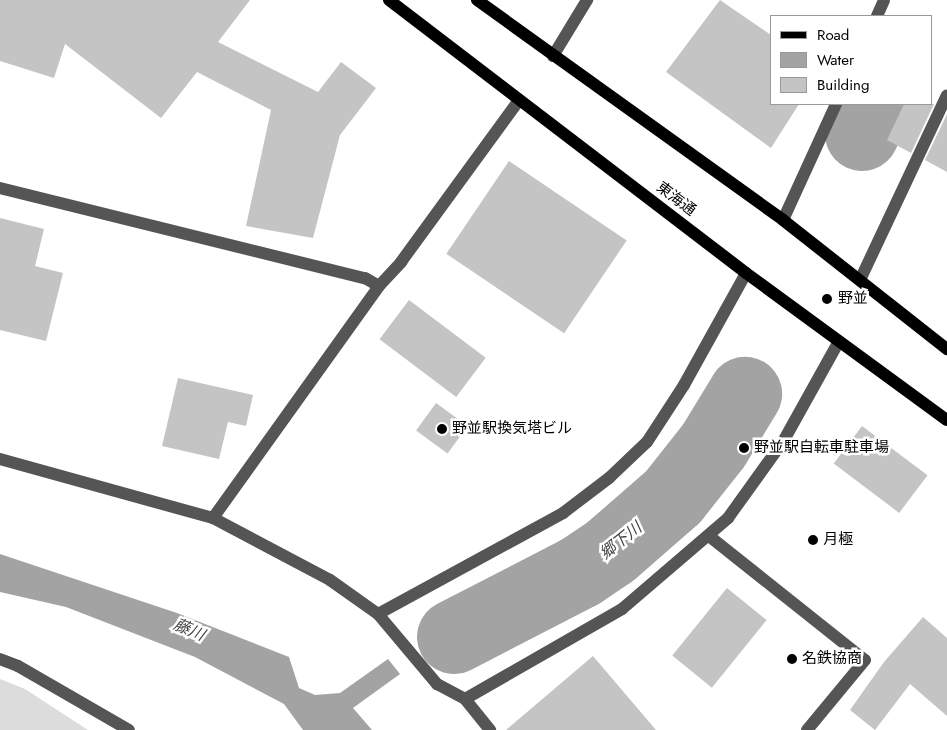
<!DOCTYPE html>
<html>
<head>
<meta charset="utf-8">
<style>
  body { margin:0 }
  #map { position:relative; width:947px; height:730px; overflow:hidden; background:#fff; font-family:Jost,"Noto Sans JP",sans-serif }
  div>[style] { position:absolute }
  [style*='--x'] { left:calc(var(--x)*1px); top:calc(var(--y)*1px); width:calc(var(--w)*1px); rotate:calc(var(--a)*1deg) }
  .green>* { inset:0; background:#dcdcdc }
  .water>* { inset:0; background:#a3a3a3 }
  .river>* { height:74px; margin:-37px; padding:0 37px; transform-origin:37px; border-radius:37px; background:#a3a3a3 }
  .building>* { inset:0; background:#c4c4c4; transform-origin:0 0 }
  .minor>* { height:12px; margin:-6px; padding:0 6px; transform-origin:6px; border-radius:6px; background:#555 }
  .major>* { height:12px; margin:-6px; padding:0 6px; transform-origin:6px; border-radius:6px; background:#000 }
  .dots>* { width:14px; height:14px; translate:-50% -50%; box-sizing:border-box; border:2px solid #fff; border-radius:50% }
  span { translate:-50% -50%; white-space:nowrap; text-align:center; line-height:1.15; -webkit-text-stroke:5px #fff; paint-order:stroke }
  .street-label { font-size:15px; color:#000 }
  .poi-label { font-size:15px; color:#000 }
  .left { translate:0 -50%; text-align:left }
  .water-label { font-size:16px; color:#444; font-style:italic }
  .legend { position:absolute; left:770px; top:15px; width:162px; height:90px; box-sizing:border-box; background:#fff; border:1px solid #999; margin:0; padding:6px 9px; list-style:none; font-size:15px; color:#000 }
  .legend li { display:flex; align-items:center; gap:10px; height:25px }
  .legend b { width:25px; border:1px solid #999 }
</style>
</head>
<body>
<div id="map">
  <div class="green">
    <div style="clip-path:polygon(0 679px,25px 689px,88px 730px,0 730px)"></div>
  </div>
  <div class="water">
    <div style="clip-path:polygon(0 554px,177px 613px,289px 657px,299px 688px,315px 695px,340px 693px,388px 659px,400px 674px,353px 708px,372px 730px,303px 730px,284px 704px,195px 657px,66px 607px,0 592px)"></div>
  </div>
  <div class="river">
    <div style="--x:862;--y:134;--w:33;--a:-65"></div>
    <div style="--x:454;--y:637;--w:142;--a:-27.3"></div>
    <div style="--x:580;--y:572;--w:37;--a:-34"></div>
    <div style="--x:611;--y:551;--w:82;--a:-41.1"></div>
    <div style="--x:673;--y:497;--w:66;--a:-51.7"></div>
    <div style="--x:714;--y:445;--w:60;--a:-58.7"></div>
  </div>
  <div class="building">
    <div style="clip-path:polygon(0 0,250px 0,218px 42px,318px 92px,341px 62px,376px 88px,340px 135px,313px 238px,246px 226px,271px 110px,197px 72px,161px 118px,65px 44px,54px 78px,0 61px)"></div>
    <div style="clip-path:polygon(720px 0,771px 35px,771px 104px,799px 104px,771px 148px,666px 72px)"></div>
    <div style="clip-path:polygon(904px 104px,934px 104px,911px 153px,887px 140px)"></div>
    <div style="clip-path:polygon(947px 114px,947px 172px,925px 160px)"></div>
    <div style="left:509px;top:161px;width:142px;height:112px;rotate:34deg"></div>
    <div style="clip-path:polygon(0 218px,44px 229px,35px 266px,63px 273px,46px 341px,0 330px)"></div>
    <div style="left:409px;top:300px;width:96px;height:49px;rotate:37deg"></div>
    <div style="clip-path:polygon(178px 378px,253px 395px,246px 426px,228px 422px,219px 459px,162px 446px)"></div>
    <div style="left:436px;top:403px;width:39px;height:34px;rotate:36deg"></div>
    <div style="left:862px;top:426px;width:82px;height:47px;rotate:37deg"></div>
    <div style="left:727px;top:588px;width:51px;height:87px;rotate:39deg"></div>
    <div style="clip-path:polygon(923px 617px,947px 638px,947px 716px,910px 684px,875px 730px,850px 710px,884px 662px)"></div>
    <div style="clip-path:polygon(593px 656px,656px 730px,506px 730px)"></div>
  </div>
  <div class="minor">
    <div style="--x:877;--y:16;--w:17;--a:-66"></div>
    <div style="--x:553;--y:56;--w:66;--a:-58.7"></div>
    <div style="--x:0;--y:188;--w:376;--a:13.9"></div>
    <div style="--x:365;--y:278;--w:16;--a:30"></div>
    <div style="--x:783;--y:220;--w:128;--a:-65.4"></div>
    <div style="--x:860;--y:280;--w:204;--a:-64.8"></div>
    <div style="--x:0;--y:459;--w:221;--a:15.5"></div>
    <div style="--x:213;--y:518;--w:132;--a:27.9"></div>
    <div style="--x:330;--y:580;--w:59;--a:35.3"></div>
    <div style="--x:378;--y:614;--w:92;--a:49.9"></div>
    <div style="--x:437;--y:684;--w:32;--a:28"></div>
    <div style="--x:465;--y:699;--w:40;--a:51"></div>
    <div style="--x:213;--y:518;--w:285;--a:-54.4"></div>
    <div style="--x:379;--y:286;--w:33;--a:-47"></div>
    <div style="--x:401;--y:262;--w:200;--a:-53.9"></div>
    <div style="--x:709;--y:536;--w:199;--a:38.5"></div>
    <div style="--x:865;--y:660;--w:91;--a:129.6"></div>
    <div style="--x:378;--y:614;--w:211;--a:-28.6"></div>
    <div style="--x:563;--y:513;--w:58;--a:-37.3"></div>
    <div style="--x:609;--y:478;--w:52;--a:-43.5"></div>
    <div style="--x:647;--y:442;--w:68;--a:-57"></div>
    <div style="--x:684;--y:385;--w:128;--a:-61"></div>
    <div style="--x:0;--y:659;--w:19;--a:21"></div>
    <div style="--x:18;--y:666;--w:128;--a:30"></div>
    <div style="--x:465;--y:699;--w:181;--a:-29.8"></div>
    <div style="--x:622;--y:609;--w:140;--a:-40.6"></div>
    <div style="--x:728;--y:518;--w:96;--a:-54.3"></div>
    <div style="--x:784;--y:440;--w:113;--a:-60.9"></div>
  </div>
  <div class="major">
    <div style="--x:389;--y:0;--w:449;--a:37.4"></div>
    <div style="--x:746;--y:273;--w:249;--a:36.2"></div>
    <div style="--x:477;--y:0;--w:377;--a:35.7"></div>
    <div style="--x:783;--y:220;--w:209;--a:38.2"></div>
  </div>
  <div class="dots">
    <div style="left:827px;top:299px;background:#000"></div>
    <div style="left:442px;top:429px;background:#000"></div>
    <div style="left:744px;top:448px;background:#000"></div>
    <div style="left:813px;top:540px;background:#000"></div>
    <div style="left:792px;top:659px;background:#000"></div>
  </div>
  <div class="street-label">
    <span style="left:676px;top:199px;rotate:37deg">東海通</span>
  </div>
  <div class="poi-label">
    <span class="left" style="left:838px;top:299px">野並</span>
    <span class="left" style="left:452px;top:429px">野並駅換気塔ビル</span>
    <span class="left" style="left:754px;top:448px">野並駅自転車駐車場</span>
    <span class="left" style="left:823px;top:540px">月極</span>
    <span class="left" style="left:802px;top:659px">名鉄協商</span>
  </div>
  <div class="water-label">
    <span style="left:621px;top:541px;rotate:-39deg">郷下川</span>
    <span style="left:189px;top:630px;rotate:23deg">藤川</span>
  </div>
  <ul class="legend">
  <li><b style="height:6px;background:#000"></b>Road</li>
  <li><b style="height:14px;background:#a3a3a3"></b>Water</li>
  <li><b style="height:14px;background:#c4c4c4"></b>Building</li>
  </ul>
</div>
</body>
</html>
